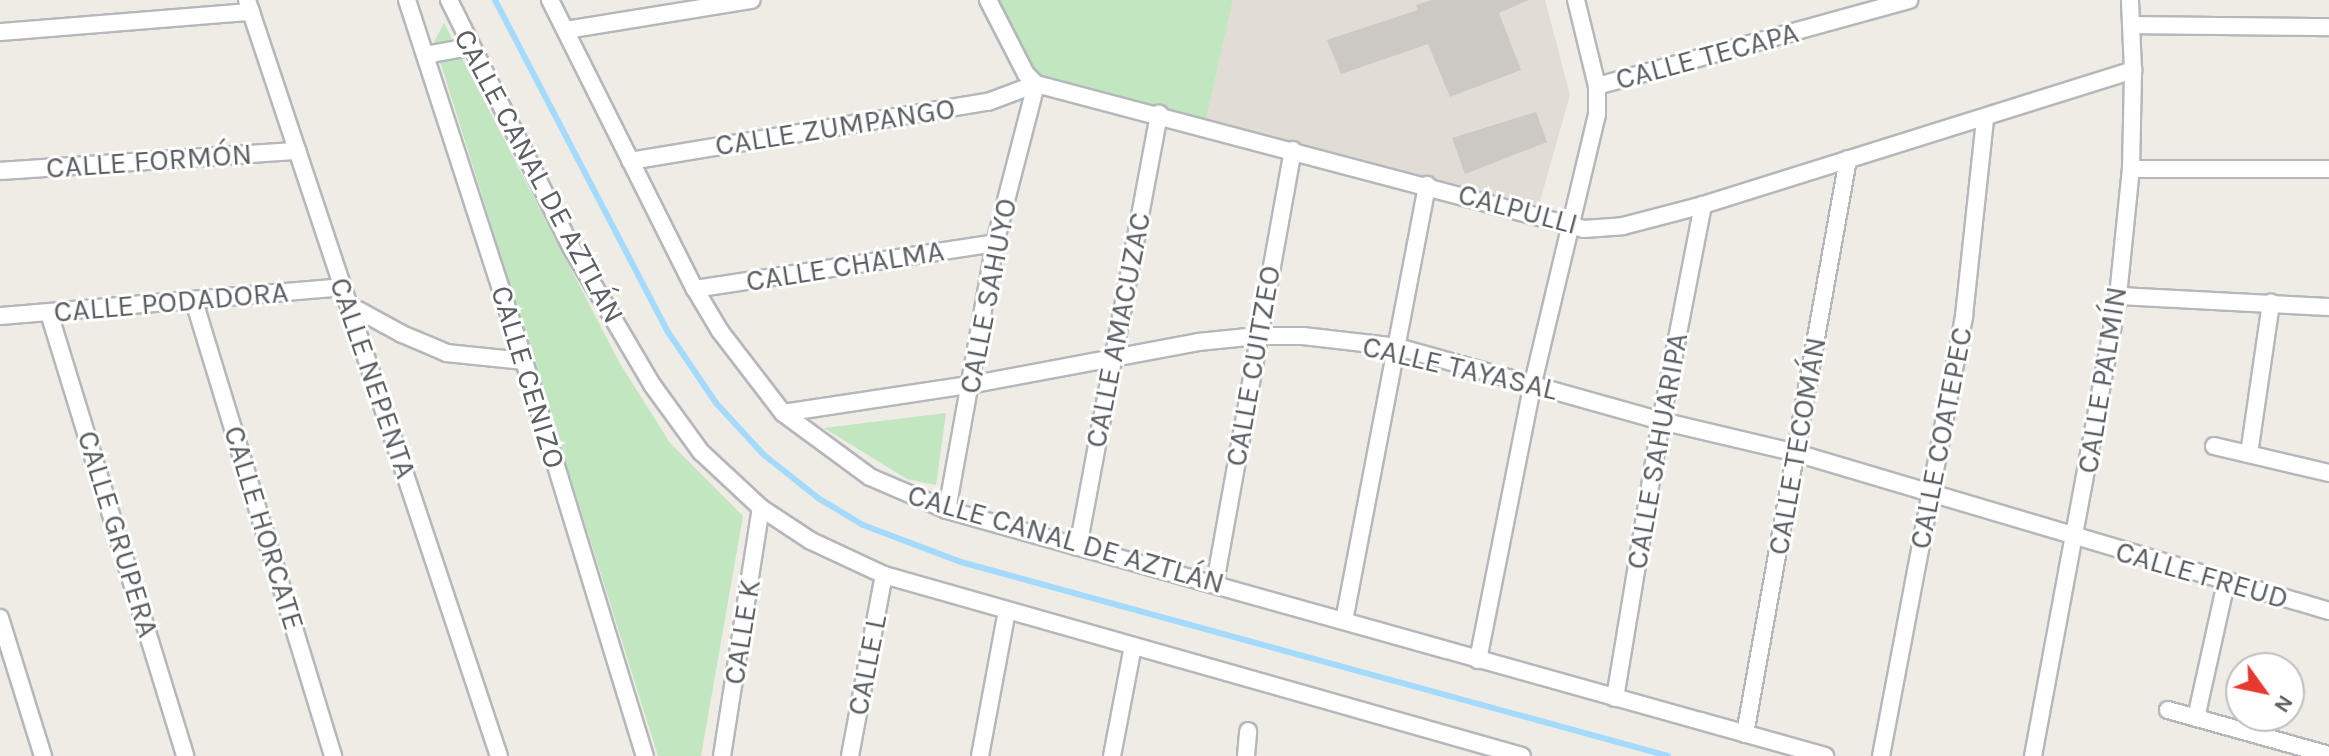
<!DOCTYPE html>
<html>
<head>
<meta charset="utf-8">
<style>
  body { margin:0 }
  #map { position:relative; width:2329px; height:756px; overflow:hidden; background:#eeece4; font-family:Karla,sans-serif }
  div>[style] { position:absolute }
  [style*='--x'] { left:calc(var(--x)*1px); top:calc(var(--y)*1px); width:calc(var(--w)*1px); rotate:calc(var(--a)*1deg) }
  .education>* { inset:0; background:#e1ddd5 }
  .green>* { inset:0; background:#c1e6c0 }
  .stream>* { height:6px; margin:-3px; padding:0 3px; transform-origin:3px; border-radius:3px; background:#a4dafe }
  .building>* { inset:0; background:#ccc8c3 }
  .roads { filter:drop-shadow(2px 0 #b4b7bb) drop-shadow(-2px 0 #b4b7bb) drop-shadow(0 2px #b4b7bb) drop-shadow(0 -2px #b4b7bb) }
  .street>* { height:16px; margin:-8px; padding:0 8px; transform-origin:8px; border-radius:8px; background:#fff }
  span { translate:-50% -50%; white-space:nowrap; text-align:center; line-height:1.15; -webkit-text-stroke:6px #fff; paint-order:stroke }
  .street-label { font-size:30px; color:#5c6064 }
  .north { position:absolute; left:2225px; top:652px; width:80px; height:80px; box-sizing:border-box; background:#fff; border:2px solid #bebfc1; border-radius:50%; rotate:123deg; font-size:22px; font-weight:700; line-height:32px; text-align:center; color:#5c6064 }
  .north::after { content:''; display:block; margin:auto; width:28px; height:36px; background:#e83930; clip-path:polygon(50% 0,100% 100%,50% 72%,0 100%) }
</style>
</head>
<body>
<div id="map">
  <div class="education">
    <div style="clip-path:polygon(1233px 0,1545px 0,1570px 95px,1538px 208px,1206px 120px)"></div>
  </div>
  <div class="green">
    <div style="clip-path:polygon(998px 0,1233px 0,1206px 120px,1037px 76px)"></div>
    <div style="clip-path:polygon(444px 23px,619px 362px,670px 443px,743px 516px,701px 756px,658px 756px,434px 42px)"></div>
    <div style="clip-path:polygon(946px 413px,936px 485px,907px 479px,824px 428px)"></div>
  </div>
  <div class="stream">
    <div style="--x:495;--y:0;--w:374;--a:62.5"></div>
    <div style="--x:668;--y:332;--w:86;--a:55.9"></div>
    <div style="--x:716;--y:403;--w:71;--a:47.3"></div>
    <div style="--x:764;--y:455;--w:69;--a:38.5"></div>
    <div style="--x:818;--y:498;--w:52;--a:31"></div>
    <div style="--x:863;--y:525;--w:105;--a:20.7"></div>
    <div style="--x:961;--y:562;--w:733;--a:15.34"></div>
  </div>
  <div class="building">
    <div style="clip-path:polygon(1432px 0,1529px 0,1499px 13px,1521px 70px,1450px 97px,1428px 44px,1341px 74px,1327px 40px,1418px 10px,1416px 5px)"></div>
    <div style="clip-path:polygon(1536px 112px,1547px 142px,1465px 174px,1452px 138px)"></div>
  </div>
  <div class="roads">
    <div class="street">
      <div style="--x:247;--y:0;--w:797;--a:71.57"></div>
      <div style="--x:407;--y:0;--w:379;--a:72"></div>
      <div style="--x:524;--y:361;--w:413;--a:73"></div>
      <div style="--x:449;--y:0;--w:275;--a:63.7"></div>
      <div style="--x:571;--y:247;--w:161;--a:59.5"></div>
      <div style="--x:653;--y:386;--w:82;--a:54"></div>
      <div style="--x:701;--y:452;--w:82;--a:43"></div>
      <div style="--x:761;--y:508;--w:60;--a:33.4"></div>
      <div style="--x:811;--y:541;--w:81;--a:25"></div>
      <div style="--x:884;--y:575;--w:663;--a:15.84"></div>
      <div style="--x:550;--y:0;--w:323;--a:63.4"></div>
      <div style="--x:695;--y:289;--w:49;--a:59.2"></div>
      <div style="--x:720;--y:331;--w:103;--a:52.5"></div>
      <div style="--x:783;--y:413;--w:108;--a:36.3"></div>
      <div style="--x:870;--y:477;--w:84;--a:23.2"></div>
      <div style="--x:947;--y:510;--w:912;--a:15.65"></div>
      <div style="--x:988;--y:0;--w:83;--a:62.8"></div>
      <div style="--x:1026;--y:74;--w:14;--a:45"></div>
      <div style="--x:1036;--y:84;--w:567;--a:14.82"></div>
      <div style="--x:1584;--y:229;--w:39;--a:-4"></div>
      <div style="--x:1623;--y:226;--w:83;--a:-14.7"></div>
      <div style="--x:1703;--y:205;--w:451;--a:-17.4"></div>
      <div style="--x:2132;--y:25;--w:197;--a:0.6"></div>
      <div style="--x:566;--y:30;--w:188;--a:-9.2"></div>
      <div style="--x:0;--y:32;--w:252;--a:-4.6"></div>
      <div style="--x:425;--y:55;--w:46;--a:-10.1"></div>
      <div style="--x:1597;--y:86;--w:324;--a:-15.4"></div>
      <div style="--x:630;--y:161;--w:363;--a:-9.4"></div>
      <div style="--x:988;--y:102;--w:51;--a:-20.6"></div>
      <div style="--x:2131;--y:169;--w:198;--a:0"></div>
      <div style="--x:0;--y:171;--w:298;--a:-3.9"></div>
      <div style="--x:695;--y:289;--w:304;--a:-8.7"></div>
      <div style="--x:2118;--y:296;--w:211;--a:3"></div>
      <div style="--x:194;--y:301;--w:476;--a:73"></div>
      <div style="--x:349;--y:305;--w:60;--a:28.7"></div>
      <div style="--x:402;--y:334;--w:49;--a:22.9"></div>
      <div style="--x:447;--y:353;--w:77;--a:5.9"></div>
      <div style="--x:49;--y:313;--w:463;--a:72.9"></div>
      <div style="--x:0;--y:316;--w:344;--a:-4.8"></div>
      <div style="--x:783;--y:413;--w:188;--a:-8.6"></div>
      <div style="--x:969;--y:385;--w:233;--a:-10.6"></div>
      <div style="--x:1198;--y:342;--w:60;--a:-5.7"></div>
      <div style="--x:1258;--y:336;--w:45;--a:0"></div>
      <div style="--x:1303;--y:336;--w:96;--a:6.6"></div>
      <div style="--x:1398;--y:347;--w:273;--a:15.7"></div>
      <div style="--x:1661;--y:421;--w:139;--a:13.3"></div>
      <div style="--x:1796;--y:453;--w:556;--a:16.51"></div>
      <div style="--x:2214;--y:446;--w:118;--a:13.2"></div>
      <div style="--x:2249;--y:454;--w:153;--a:-81.7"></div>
      <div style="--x:947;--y:510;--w:271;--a:-79.8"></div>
      <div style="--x:995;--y:243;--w:164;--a:-75.5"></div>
      <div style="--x:1078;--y:547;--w:441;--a:-79.4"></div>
      <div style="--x:1215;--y:583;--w:440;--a:-79.8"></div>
      <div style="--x:0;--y:618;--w:145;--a:72.7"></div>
      <div style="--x:1344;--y:621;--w:444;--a:-79.2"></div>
      <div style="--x:1478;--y:660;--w:282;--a:-78.8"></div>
      <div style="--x:1533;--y:383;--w:276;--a:-76.6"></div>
      <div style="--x:1597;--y:115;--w:29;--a:-90"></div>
      <div style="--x:1597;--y:86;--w:89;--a:-103.7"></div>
      <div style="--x:1615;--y:698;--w:281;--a:-80.6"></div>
      <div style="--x:1661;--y:421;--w:220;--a:-79"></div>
      <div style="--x:2168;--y:710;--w:167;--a:15.6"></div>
      <div style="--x:2196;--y:718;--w:138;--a:-77.5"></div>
      <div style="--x:1745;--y:734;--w:584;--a:-79.84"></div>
      <div style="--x:722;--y:756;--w:251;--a:-81.1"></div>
      <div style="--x:850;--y:756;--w:184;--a:-79.4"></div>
      <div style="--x:980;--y:756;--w:147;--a:-79.5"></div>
      <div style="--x:1112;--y:756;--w:112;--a:-79.2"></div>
      <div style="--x:1246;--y:756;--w:25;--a:-85"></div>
      <div style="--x:1881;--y:756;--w:448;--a:-79.3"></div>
      <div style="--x:1964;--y:316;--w:199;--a:-83.9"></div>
      <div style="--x:2033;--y:756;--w:468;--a:-79.5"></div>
      <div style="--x:2118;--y:296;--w:128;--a:-84.2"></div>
      <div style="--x:2131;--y:169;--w:99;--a:-88.8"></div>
      <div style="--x:2133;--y:70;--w:70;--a:-92.5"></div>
    </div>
  </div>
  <div class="street-label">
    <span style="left:1707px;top:56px;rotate:-15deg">CALLE TECAPA</span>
    <span style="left:835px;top:127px;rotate:-9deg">CALLE ZUMPANGO</span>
    <span style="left:149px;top:161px;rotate:-4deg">CALLE FORMÓN</span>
    <span style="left:539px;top:176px;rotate:62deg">CALLE CANAL DE AZTLÁN</span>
    <span style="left:1518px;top:209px;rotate:15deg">CALPULLI</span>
    <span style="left:845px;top:266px;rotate:-9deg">CALLE CHALMA</span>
    <span style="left:988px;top:296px;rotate:-79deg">CALLE SAHUYO</span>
    <span style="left:171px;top:302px;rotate:-5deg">CALLE PODADORA</span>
    <span style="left:1118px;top:330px;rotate:-79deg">CALLE AMACUZAC</span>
    <span style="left:1253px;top:366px;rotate:-80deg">CALLE CUITZEO</span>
    <span style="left:1460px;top:368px;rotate:13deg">CALLE TAYASAL</span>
    <span style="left:528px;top:377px;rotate:73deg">CALLE CENIZO</span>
    <span style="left:373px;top:378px;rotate:71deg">CALLE NEPENTA</span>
    <span style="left:2102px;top:380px;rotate:-81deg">CALLE PALMÍN</span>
    <span style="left:1941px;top:438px;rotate:-79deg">CALLE COATEPEC</span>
    <span style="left:1797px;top:446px;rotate:-80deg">CALLE TECOMÁN</span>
    <span style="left:1657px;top:451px;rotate:-80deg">CALLE SAHUARIPA</span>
    <span style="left:264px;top:528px;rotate:73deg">CALLE HORCATE</span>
    <span style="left:118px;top:534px;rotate:73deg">CALLE GRUPERA</span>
    <span style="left:1066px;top:539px;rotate:16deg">CALLE CANAL DE AZTLÁN</span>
    <span style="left:2202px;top:575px;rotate:16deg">CALLE FREUD</span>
    <span style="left:742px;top:632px;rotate:-81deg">CALLE K</span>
    <span style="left:867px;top:665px;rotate:-79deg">CALLE L</span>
  </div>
  <div class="north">N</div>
</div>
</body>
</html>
